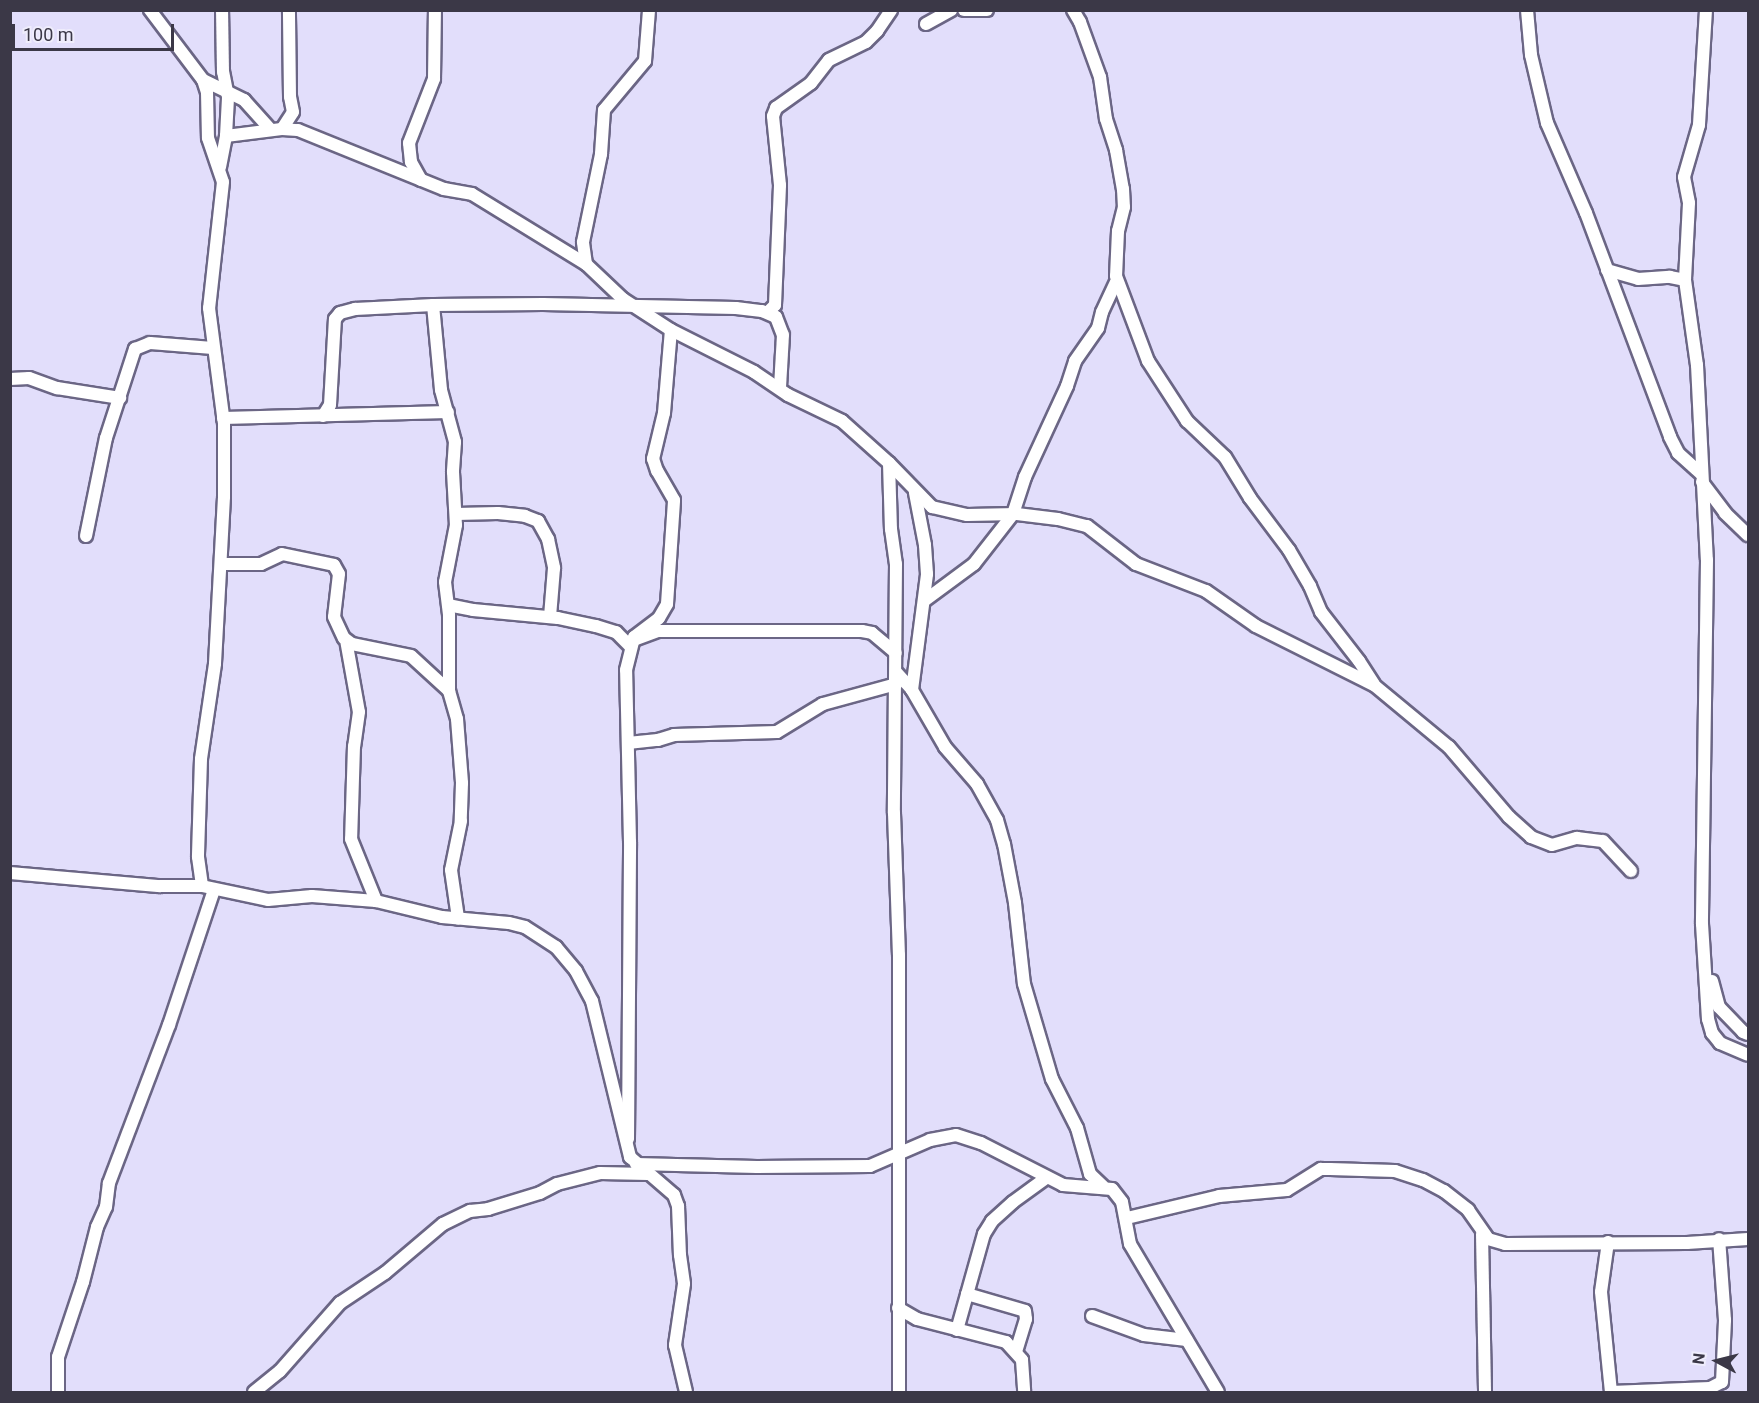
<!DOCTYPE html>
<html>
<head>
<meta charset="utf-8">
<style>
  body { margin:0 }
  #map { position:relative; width:1759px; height:1403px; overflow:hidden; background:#e2defb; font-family:Roboto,sans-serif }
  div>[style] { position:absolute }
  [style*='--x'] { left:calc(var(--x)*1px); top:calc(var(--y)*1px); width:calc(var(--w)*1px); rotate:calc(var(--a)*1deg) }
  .roads { filter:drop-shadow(2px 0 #6b6685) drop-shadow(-2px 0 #6b6685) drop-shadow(0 2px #6b6685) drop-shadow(0 -2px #6b6685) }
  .minor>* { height:12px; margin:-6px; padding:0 6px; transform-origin:6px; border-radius:6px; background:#fff }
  span { translate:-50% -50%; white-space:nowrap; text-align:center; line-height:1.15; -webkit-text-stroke:5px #efedfc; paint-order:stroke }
  .frame { position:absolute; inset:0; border:12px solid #3b3847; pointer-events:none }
  .north { position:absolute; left:1687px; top:1331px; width:60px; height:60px; -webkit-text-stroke:4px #efedfc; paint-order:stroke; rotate:277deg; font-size:16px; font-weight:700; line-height:24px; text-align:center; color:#3b3847 }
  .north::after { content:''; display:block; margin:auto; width:21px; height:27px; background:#3b3847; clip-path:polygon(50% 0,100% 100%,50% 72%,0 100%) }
  .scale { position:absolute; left:12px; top:24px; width:162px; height:27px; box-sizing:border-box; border:3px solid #3b3847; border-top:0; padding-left:8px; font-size:18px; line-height:21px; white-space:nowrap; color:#3b3847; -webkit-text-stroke:4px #efedfc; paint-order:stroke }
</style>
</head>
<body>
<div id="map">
  <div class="roads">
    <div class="minor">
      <div style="--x:150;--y:10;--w:88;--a:52.9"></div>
      <div style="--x:203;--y:80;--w:13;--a:72"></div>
      <div style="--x:207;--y:92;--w:46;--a:88.8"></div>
      <div style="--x:208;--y:138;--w:46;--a:71.2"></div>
      <div style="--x:223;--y:182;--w:127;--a:96.3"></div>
      <div style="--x:209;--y:308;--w:117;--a:82.6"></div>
      <div style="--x:224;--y:424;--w:73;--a:90"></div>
      <div style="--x:224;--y:497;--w:167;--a:93.1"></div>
      <div style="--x:215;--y:664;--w:96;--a:98.4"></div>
      <div style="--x:201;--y:759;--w:98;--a:91.8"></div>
      <div style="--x:198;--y:857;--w:29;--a:82"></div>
      <div style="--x:964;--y:10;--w:23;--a:0"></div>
      <div style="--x:1073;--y:10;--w:14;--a:60"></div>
      <div style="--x:1080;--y:22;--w:59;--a:70"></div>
      <div style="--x:1100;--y:77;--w:42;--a:81.9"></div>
      <div style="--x:1106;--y:119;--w:33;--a:72"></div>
      <div style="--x:1116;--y:150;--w:40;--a:80"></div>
      <div style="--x:1123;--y:189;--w:18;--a:87"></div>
      <div style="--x:1124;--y:207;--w:25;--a:104"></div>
      <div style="--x:1118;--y:231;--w:45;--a:92.5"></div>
      <div style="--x:1116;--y:276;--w:91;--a:69.4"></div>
      <div style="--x:1148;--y:361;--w:72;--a:57"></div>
      <div style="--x:1187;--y:421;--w:52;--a:43.5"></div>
      <div style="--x:1225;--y:457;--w:48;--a:58.6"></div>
      <div style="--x:1250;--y:498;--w:65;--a:53.1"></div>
      <div style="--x:1289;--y:550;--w:42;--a:59.7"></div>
      <div style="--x:1310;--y:586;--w:28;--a:67"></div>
      <div style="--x:1321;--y:612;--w:62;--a:52.2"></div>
      <div style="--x:1359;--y:661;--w:27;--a:57"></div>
      <div style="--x:1527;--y:10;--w:45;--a:84.9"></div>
      <div style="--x:1531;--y:55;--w:70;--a:76.8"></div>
      <div style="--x:1547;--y:123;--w:98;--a:66.6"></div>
      <div style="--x:1586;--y:213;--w:239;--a:69.4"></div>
      <div style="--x:1670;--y:437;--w:18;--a:63"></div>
      <div style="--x:1678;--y:453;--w:31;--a:42"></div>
      <div style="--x:1706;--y:10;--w:115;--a:93.5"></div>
      <div style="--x:1699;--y:125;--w:54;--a:106.1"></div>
      <div style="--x:1684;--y:177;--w:26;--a:79"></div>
      <div style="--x:1689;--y:203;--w:77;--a:93"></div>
      <div style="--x:1685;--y:280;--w:86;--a:82"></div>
      <div style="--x:1697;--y:365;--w:195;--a:87.1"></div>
      <div style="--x:1707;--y:560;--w:364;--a:90.8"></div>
      <div style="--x:1702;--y:924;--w:95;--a:86.4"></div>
      <div style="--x:1708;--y:1019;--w:15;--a:74"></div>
      <div style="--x:1712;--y:1033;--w:13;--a:51"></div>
      <div style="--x:1720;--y:1043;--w:30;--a:23"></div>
      <div style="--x:926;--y:24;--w:29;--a:-29"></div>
      <div style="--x:203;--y:80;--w:46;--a:26"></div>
      <div style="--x:244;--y:100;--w:40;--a:48"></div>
      <div style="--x:282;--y:129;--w:20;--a:-57"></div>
      <div style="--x:293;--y:112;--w:15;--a:-101"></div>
      <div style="--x:290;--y:97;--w:87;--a:-90.7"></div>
      <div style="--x:226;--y:136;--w:56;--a:-7.1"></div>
      <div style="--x:282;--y:129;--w:16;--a:4"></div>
      <div style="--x:298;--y:130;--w:157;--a:22"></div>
      <div style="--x:444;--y:189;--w:28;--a:10"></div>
      <div style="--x:472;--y:194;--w:134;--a:31.6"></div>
      <div style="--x:586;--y:264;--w:51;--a:43.4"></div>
      <div style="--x:623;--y:299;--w:57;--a:32.9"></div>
      <div style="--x:671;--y:330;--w:93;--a:26.8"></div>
      <div style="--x:754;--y:372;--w:41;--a:34.1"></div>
      <div style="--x:788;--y:395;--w:60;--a:25.7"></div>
      <div style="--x:842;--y:421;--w:63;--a:41.8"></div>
      <div style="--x:889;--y:463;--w:62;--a:45.7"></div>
      <div style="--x:932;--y:507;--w:36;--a:13"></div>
      <div style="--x:967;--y:515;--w:50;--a:-1.1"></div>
      <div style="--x:1017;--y:514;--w:41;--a:7"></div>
      <div style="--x:1058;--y:519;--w:30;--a:14"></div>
      <div style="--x:1087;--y:526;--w:62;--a:37.8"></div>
      <div style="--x:1136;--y:564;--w:75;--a:21.1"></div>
      <div style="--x:1206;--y:591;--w:61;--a:35"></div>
      <div style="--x:1256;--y:626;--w:132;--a:26.6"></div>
      <div style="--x:1374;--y:685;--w:97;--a:39.6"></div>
      <div style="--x:1449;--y:747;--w:92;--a:49.4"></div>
      <div style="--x:1509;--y:817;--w:30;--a:42"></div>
      <div style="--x:1531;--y:837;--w:22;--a:21"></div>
      <div style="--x:1552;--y:845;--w:26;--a:-16"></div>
      <div style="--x:1577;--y:838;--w:26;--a:7"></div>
      <div style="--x:1603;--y:841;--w:41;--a:47"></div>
      <div style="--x:220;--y:167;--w:32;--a:-79"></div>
      <div style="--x:226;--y:136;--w:39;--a:-87"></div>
      <div style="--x:228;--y:97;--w:25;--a:-101"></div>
      <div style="--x:223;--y:72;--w:62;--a:-90.9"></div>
      <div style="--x:421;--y:180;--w:21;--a:-119"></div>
      <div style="--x:411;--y:162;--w:19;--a:-96"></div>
      <div style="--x:409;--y:143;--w:69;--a:-68.7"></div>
      <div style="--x:434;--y:79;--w:69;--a:-89.2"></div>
      <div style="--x:586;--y:264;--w:22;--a:-98"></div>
      <div style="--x:583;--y:242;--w:90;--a:-78.4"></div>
      <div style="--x:601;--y:154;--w:44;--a:-86.1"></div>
      <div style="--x:604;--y:110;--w:64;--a:-50.1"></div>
      <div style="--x:645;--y:61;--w:51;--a:-85.5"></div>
      <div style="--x:1607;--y:270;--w:32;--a:16"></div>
      <div style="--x:1638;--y:279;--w:32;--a:-4"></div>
      <div style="--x:1670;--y:277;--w:15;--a:11"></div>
      <div style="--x:433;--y:305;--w:85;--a:84.6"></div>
      <div style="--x:441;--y:390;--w:54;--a:74.9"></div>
      <div style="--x:455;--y:442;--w:30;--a:94"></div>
      <div style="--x:453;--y:472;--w:53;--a:86.8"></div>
      <div style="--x:456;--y:525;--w:58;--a:100.9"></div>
      <div style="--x:445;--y:582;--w:33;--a:83"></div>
      <div style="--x:449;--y:615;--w:76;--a:90"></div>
      <div style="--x:768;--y:312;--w:10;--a:-45"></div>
      <div style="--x:775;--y:305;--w:120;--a:-87.6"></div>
      <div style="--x:780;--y:185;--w:69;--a:-95.8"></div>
      <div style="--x:773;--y:116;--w:9;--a:-69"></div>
      <div style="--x:776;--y:108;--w:43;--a:-35.5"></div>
      <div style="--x:811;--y:83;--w:29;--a:-52"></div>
      <div style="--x:829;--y:60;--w:41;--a:-25.9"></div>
      <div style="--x:866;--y:42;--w:16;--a:-45"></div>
      <div style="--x:877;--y:31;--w:25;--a:-56"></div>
      <div style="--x:10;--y:379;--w:19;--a:-3"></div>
      <div style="--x:29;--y:378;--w:30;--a:20"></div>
      <div style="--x:57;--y:388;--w:64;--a:9"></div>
      <div style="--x:323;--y:416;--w:13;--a:-58"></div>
      <div style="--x:330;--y:405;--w:86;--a:-86.7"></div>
      <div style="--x:335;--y:319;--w:8;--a:-50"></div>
      <div style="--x:340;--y:313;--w:16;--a:-15"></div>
      <div style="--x:355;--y:309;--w:78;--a:-2.9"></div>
      <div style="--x:433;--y:305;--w:110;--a:-0.5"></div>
      <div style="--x:543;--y:304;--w:193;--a:1.2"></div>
      <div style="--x:736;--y:308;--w:26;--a:7"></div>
      <div style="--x:762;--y:311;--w:15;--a:23"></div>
      <div style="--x:776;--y:317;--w:19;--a:69"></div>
      <div style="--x:783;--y:335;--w:52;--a:93.3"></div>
      <div style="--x:223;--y:418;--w:225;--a:-1.5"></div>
      <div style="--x:889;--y:463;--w:66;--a:88.3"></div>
      <div style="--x:891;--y:529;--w:35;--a:82"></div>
      <div style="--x:896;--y:564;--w:249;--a:90.5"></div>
      <div style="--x:894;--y:813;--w:142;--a:88"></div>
      <div style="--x:899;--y:955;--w:437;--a:90"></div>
      <div style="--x:1702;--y:482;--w:39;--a:53"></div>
      <div style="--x:1725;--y:513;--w:32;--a:44"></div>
      <div style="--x:456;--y:514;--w:42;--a:-1.4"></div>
      <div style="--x:498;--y:513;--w:27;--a:6"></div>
      <div style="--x:525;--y:516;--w:14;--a:21"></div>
      <div style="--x:538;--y:521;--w:21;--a:61"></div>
      <div style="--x:548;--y:539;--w:30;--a:78"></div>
      <div style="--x:554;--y:568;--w:49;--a:94.7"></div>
      <div style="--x:86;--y:536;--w:100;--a:-78.5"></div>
      <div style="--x:106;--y:438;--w:94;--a:-72"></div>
      <div style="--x:135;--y:349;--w:16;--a:-22"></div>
      <div style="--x:150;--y:343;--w:63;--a:4.5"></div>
      <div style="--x:221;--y:564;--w:40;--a:0"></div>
      <div style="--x:261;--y:564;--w:23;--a:-25"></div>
      <div style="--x:282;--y:554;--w:53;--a:11.9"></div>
      <div style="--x:334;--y:565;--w:10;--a:61"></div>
      <div style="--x:339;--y:574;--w:43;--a:96.6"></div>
      <div style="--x:334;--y:617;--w:23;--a:65"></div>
      <div style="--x:344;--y:638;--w:10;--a:37"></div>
      <div style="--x:352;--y:644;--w:60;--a:11.5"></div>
      <div style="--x:411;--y:656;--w:52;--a:42.6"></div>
      <div style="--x:449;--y:691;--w:29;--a:74"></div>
      <div style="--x:457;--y:719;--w:64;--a:85.5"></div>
      <div style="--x:462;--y:783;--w:38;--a:92"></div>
      <div style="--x:461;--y:821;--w:50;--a:101.5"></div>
      <div style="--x:451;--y:870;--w:49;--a:81.7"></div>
      <div style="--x:924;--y:601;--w:62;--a:-36.5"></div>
      <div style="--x:974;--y:564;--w:63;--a:-52"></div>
      <div style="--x:1013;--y:514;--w:39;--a:-72"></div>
      <div style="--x:1025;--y:477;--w:100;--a:-65.2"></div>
      <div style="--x:1067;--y:386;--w:26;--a:-72"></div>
      <div style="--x:1075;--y:361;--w:40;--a:-55.1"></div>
      <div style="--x:1098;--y:328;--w:16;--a:-76"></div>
      <div style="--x:1102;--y:312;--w:35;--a:-65"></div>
      <div style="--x:448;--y:605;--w:25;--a:11"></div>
      <div style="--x:473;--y:610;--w:85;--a:5.4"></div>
      <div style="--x:558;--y:618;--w:39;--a:12"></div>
      <div style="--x:596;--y:626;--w:21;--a:17"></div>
      <div style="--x:616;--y:632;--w:20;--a:45"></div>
      <div style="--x:636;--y:639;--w:23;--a:-20"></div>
      <div style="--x:658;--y:631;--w:204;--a:0"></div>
      <div style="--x:862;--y:631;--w:10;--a:11"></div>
      <div style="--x:872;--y:633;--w:31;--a:40"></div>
      <div style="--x:346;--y:640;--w:73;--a:79.8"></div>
      <div style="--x:359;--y:712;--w:34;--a:98"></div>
      <div style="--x:354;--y:746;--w:93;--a:91.8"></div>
      <div style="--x:351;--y:839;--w:67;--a:68"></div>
      <div style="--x:896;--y:672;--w:24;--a:48"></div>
      <div style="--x:912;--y:690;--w:66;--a:59.9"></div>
      <div style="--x:945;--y:747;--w:49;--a:49.1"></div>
      <div style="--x:977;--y:784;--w:41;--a:60.9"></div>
      <div style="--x:997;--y:820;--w:25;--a:74"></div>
      <div style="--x:1004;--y:844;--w:60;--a:79.4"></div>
      <div style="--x:1015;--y:903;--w:81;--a:83.7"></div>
      <div style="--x:1024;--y:984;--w:99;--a:73.6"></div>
      <div style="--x:1052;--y:1079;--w:55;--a:63"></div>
      <div style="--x:1077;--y:1128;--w:48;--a:74.2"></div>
      <div style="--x:1090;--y:1174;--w:18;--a:43"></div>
      <div style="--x:912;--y:690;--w:117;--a:-82.6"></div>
      <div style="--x:927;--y:574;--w:29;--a:-94"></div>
      <div style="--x:925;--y:545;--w:53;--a:-100.9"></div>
      <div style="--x:628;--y:743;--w:30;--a:-6"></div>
      <div style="--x:658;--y:740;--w:17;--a:-17"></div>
      <div style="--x:674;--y:735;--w:103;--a:-1.7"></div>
      <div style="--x:777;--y:732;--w:54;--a:-31.3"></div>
      <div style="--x:823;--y:704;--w:76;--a:-15.3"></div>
      <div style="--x:10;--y:873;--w:151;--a:5"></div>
      <div style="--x:160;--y:886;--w:42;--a:0"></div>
      <div style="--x:202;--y:886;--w:67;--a:12"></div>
      <div style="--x:268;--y:900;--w:44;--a:-5.2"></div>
      <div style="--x:312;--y:896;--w:64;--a:4.5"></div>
      <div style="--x:376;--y:901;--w:68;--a:13.6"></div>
      <div style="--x:442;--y:917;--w:67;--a:5.1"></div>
      <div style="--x:509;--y:923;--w:16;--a:14"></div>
      <div style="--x:525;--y:927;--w:37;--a:33"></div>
      <div style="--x:556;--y:947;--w:31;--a:50"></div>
      <div style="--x:576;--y:971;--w:34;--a:62"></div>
      <div style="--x:592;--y:1001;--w:161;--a:76.3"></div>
      <div style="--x:630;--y:1157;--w:58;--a:40.8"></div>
      <div style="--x:674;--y:1195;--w:12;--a:70"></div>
      <div style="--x:678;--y:1206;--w:49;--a:87.7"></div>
      <div style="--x:680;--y:1255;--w:29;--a:82"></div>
      <div style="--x:684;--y:1284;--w:62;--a:98.4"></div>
      <div style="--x:675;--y:1345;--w:48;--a:76.8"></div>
      <div style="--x:1712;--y:981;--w:27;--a:75"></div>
      <div style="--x:1719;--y:1007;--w:35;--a:46"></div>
      <div style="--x:1743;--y:1032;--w:5;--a:22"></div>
      <div style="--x:628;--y:1139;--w:297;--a:-89.6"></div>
      <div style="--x:630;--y:842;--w:172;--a:-91.3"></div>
      <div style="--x:626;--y:670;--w:34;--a:-76"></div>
      <div style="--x:634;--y:637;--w:31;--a:-37"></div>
      <div style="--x:659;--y:618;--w:16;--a:-60"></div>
      <div style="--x:667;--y:604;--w:104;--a:-86.1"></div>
      <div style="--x:674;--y:500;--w:34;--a:-120"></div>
      <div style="--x:657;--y:471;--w:13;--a:-108"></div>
      <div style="--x:653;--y:459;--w:47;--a:-76.6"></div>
      <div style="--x:664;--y:413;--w:83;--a:-85.2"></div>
      <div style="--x:636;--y:1164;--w:121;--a:1.4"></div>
      <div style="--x:757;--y:1167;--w:113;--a:-0.5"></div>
      <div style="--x:870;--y:1166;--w:65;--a:-23.4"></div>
      <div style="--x:930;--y:1140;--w:26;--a:-11"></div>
      <div style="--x:956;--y:1135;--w:26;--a:18"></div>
      <div style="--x:981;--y:1143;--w:92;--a:27.1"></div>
      <div style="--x:1063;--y:1185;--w:49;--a:4.7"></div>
      <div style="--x:1112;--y:1189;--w:16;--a:52"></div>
      <div style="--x:1122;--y:1202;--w:43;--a:79.2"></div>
      <div style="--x:1130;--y:1244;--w:172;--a:59.3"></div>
      <div style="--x:1127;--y:1218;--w:95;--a:-13.4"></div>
      <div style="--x:1219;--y:1196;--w:68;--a:-5"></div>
      <div style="--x:1287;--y:1190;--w:40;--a:-32"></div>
      <div style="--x:1321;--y:1169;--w:9;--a:0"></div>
      <div style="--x:1330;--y:1169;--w:65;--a:1.8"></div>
      <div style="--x:1395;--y:1171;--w:29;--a:18"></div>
      <div style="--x:1423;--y:1180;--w:24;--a:28"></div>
      <div style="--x:1444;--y:1191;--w:31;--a:38"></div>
      <div style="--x:1468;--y:1210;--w:35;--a:55"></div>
      <div style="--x:1488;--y:1239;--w:18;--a:16"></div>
      <div style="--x:1505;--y:1244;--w:182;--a:-0.3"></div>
      <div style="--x:1687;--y:1243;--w:61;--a:-3.8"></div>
      <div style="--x:1482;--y:1234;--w:158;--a:88.9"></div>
      <div style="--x:1608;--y:1242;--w:50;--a:98"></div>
      <div style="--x:1601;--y:1292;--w:100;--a:84.3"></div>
      <div style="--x:967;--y:1294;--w:60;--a:16.3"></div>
      <div style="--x:1025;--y:1311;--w:8;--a:83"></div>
      <div style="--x:1026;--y:1319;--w:34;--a:107"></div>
      <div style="--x:898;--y:1308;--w:22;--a:30"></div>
      <div style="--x:917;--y:1319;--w:92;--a:14.5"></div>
      <div style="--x:1006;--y:1342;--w:24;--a:48"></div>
      <div style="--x:1022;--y:1360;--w:32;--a:86"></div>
      <div style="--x:1092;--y:1316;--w:55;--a:20.1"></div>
      <div style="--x:1144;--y:1335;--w:43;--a:6.6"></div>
      <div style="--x:957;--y:1330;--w:100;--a:-74.3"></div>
      <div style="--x:984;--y:1234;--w:15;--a:-58"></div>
      <div style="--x:992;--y:1221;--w:28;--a:-42"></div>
      <div style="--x:1013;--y:1202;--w:41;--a:-36"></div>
      <div style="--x:58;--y:1392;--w:35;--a:-90"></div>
      <div style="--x:58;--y:1357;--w:79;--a:-71.6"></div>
      <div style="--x:83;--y:1282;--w:57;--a:-75.7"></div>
      <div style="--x:97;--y:1227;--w:22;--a:-66"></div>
      <div style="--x:106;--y:1207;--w:24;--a:-83"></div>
      <div style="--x:109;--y:1183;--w:169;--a:-69.2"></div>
      <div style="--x:169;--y:1025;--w:142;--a:-71.6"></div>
      <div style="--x:254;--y:1392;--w:33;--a:-39"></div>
      <div style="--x:280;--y:1371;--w:91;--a:-48.6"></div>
      <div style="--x:340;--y:1303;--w:54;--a:-33.7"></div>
      <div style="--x:385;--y:1273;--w:76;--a:-40.2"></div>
      <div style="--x:443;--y:1224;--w:30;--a:-26"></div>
      <div style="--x:470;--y:1211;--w:18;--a:-6"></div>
      <div style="--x:488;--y:1209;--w:54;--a:-17.1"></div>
      <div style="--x:540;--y:1193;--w:19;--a:-28"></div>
      <div style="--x:557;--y:1184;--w:44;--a:-14.3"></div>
      <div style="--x:600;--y:1173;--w:48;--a:1.2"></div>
      <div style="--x:1611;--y:1392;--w:99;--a:-2.3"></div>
      <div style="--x:1710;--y:1388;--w:13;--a:-27"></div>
      <div style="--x:1722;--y:1382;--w:62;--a:-87.2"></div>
      <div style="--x:1725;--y:1320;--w:81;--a:-94.2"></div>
    </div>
  </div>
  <div class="frame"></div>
  <div class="north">N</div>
  <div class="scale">100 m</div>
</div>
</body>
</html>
